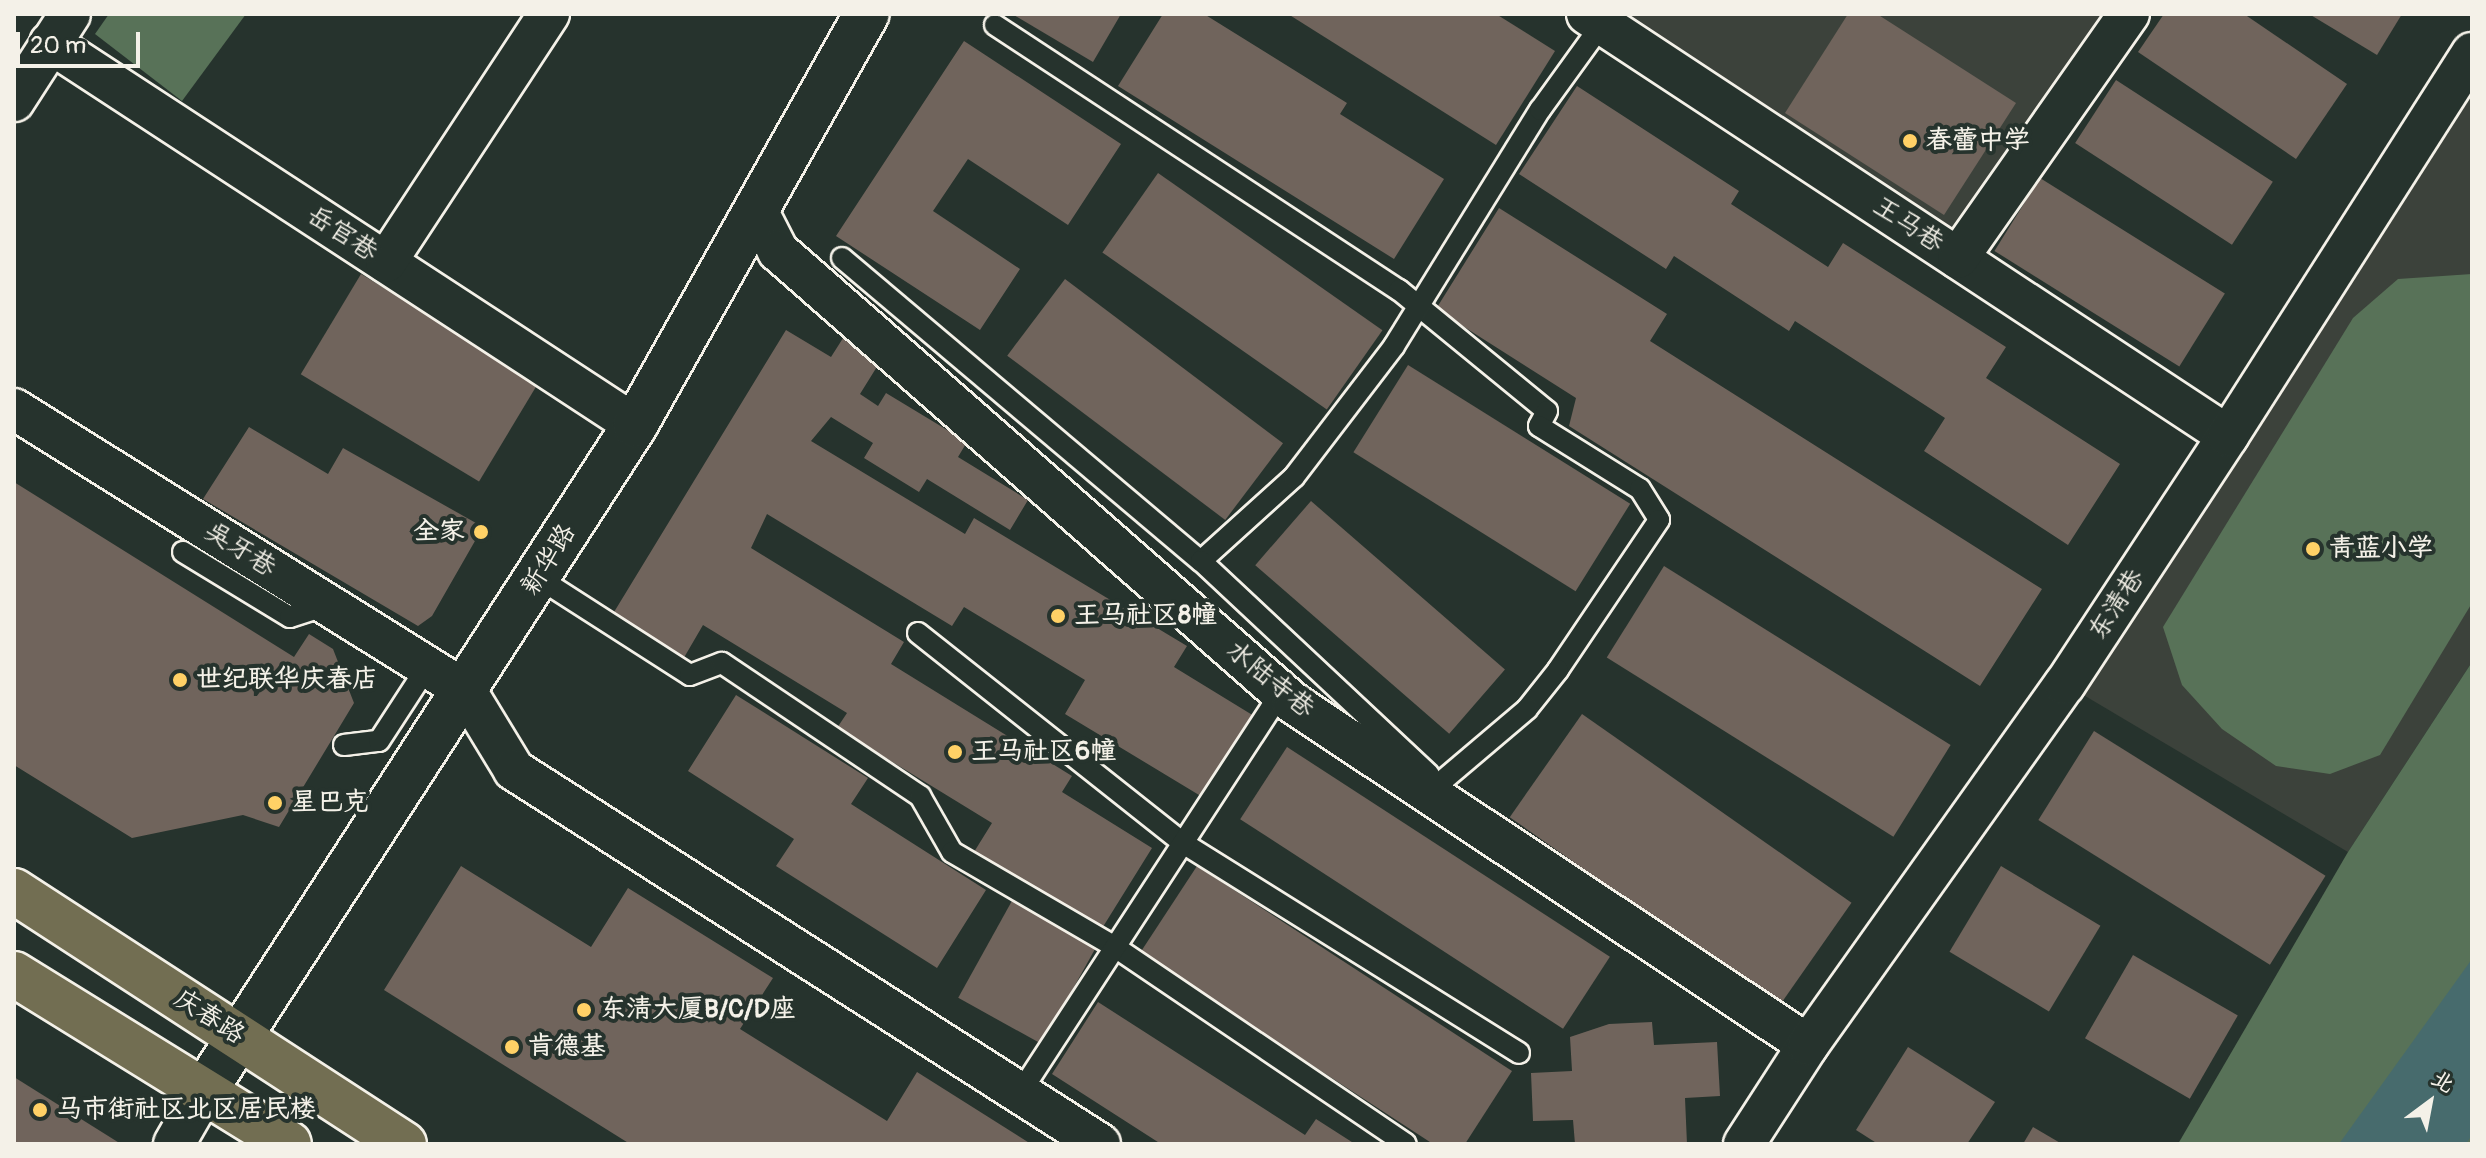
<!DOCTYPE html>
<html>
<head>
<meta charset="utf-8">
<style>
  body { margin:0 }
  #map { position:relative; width:2486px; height:1158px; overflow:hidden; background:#26332d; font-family:Pangolin,"LXGW WenKai TC",sans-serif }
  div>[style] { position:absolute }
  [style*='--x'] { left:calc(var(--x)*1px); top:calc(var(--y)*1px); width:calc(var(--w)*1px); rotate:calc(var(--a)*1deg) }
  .built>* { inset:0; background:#3c423b }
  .green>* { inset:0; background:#587258 }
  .water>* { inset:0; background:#476b6d }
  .building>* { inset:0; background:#70645c; transform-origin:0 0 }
  .roads { filter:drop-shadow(2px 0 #f4f1e8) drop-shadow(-2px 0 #f4f1e8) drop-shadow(0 2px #f4f1e8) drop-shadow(0 -2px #f4f1e8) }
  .service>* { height:20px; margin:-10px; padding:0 10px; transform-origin:10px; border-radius:10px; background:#26332d }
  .minor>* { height:40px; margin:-20px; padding:0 20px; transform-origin:20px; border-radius:20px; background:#26332d }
  .tertiary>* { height:44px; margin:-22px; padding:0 22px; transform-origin:22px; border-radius:22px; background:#26332d }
  .primary>* { height:44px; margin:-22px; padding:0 22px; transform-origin:22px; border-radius:22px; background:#726e52 }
  .dots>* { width:22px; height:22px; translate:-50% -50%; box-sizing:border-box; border:4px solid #26332d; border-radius:50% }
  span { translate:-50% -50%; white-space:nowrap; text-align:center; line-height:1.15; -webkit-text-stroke:8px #26332d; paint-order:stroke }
  .poi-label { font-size:26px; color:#f4f1e8; font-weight:700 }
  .left { translate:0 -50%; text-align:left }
  .right { translate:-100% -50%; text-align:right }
  .street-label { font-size:26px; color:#f4f1e8 }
  .frame { position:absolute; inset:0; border:16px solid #f4f1e8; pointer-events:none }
  .north { position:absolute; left:2390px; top:1062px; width:80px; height:80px; -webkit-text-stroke:6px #26332d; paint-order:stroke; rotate:32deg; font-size:22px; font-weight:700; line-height:32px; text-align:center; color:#f4f1e8 }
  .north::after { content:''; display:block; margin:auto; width:28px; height:36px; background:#f4f1e8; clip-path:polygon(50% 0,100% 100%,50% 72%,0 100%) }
  .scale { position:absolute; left:16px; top:32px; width:124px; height:36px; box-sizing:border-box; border:4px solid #f4f1e8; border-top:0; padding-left:10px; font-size:24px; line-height:28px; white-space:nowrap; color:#f4f1e8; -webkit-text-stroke:6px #26332d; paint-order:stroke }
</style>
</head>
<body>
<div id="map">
  <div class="built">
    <div style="clip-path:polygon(1587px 14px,2129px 14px,1958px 258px)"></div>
    <div style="clip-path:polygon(2472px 53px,2472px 662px,2348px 852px,2065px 684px)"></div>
  </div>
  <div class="green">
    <div style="clip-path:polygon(109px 14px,246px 14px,182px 101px,95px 34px)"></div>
    <div style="clip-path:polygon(2472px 274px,2472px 603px,2380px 755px,2330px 774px,2276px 766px,2222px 729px,2182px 685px,2163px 627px,2353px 318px,2398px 279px)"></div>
    <div style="clip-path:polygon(2472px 662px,2472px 1144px,2178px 1144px,2348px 852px)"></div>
  </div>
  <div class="water">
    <div style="clip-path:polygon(2472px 959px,2472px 1135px,2466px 1144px,2339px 1144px)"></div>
  </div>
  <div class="building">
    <div style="clip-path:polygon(1012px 14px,1121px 14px,1093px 62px)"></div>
    <div style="clip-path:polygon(1163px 14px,1204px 14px,1347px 103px,1340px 114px,1444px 179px,1394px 259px,1118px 86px)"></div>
    <div style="clip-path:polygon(1288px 14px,1496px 14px,1555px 51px,1496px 145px)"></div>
    <div style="clip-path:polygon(1848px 14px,1877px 14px,2016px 103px,1944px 215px,1785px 113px)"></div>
    <div style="clip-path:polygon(2164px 14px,2244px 14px,2347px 84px,2296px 159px,2138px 52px)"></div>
    <div style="clip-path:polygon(2309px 14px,2402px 14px,2377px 55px)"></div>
    <div style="clip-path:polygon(964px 41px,1121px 144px,1068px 225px,968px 159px,933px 211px,1020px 269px,980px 330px,836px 236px)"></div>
    <div style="left:2116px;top:80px;width:187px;height:75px;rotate:33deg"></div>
    <div style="clip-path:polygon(1577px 86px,1739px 191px,1731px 204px,1828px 267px,1843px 243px,2006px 347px,1986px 378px,2120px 464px,2068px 545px,1924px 451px,1945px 418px,1795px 321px,1789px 331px,1674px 256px,1666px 269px,1519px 174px)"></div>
    <div style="left:1158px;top:173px;width:274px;height:97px;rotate:35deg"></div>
    <div style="left:2040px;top:178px;width:218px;height:86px;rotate:32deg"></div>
    <div style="clip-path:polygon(1499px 208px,1667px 314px,1650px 341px,2042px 589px,1980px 686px,1569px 426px,1576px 398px,1436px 309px)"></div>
    <div style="left:361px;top:274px;width:208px;height:117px;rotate:31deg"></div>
    <div style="left:1065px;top:279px;width:273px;height:96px;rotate:37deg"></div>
    <div style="clip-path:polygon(786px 330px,831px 357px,845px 335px,883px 357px,860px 394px,878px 406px,886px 393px,967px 442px,958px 457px,1028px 500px,1010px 530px,927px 479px,919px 492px,864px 458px,873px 443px,831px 417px,811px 441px,965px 534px,974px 518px,1187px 646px,1174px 667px,1254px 716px,1204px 798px,1065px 714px,1085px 680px,964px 607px,952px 626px,767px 514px,751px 548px,904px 642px,891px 664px,1072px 776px,1062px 792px,1152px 848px,1101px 930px,974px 852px,992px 823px,837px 728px,847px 713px,703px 625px,682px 661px,611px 617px)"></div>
    <div style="left:1408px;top:365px;width:262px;height:103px;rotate:32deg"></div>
    <div style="clip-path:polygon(249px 427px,328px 474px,343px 448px,483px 527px,432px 616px,418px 626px,203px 499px)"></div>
    <div style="clip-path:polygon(14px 482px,294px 657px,309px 634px,333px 649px,354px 703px,279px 827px,243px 815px,132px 838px,14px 765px)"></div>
    <div style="left:1311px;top:501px;width:257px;height:85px;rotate:41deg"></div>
    <div style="left:1664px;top:566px;width:338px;height:108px;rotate:32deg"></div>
    <div style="clip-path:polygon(736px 695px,868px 778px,851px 804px,986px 890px,937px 968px,776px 866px,794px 839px,688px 771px)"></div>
    <div style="left:1582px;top:714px;width:329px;height:126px;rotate:35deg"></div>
    <div style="left:2094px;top:731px;width:273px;height:105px;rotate:32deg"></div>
    <div style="left:1287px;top:747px;width:385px;height:86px;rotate:33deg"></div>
    <div style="clip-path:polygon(461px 866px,591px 947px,628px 888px,773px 978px,740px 1029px,887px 1121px,917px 1072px,1031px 1144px,630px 1144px,384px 990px)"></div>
    <div style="clip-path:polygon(1197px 866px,1512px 1071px,1465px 1144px,1433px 1144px,1140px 953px)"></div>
    <div style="left:2001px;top:866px;width:116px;height:100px;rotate:31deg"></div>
    <div style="left:1013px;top:899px;width:96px;height:113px;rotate:29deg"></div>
    <div style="left:2133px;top:955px;width:121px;height:96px;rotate:30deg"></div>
    <div style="clip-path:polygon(1098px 1002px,1305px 1135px,1316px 1119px,1355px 1144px,1161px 1144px,1052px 1074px)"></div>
    <div style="clip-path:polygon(1652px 1022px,1654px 1045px,1717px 1042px,1720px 1096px,1685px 1098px,1687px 1144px,1575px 1144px,1573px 1120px,1533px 1121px,1531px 1073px,1572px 1071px,1570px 1037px,1609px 1024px)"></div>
    <div style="clip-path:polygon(1908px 1047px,1995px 1102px,1967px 1144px,1878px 1144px,1856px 1130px)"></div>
    <div style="clip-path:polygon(14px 1077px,121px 1144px,14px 1144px)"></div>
    <div style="clip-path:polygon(2033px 1127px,2062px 1144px,2023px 1144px)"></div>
  </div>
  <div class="roads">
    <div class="service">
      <div style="--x:995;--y:25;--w:483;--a:33.3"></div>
      <div style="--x:1399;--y:290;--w:191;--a:39.3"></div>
      <div style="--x:1547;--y:411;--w:17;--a:118"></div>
      <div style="--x:1539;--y:426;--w:119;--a:32"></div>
      <div style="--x:1640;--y:489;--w:36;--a:58"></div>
      <div style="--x:1659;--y:520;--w:181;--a:124"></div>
      <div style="--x:1558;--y:670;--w:50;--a:128.5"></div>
      <div style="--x:1527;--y:709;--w:130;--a:139.7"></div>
      <div style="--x:842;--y:258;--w:470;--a:40.2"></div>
      <div style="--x:1201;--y:561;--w:125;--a:-42.1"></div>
      <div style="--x:1294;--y:477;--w:165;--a:-52.6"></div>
      <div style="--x:1394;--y:346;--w:278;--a:-58.3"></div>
      <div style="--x:1540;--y:110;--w:106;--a:-54.2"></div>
      <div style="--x:183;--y:552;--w:125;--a:31.3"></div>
      <div style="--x:290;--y:617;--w:40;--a:-18"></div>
      <div style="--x:1201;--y:561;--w:312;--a:43.1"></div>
      <div style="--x:534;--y:575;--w:185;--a:32.7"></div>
      <div style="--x:690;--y:675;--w:34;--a:-21"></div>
      <div style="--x:722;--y:663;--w:239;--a:33.9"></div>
      <div style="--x:920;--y:796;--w:64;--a:60.3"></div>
      <div style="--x:952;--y:852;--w:189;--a:30.2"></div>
      <div style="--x:1115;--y:947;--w:351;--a:34.1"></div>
      <div style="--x:918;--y:633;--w:338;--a:38.4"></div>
      <div style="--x:1183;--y:843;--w:396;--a:32"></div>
      <div style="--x:344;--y:745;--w:35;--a:-7"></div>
      <div style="--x:379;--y:741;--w:88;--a:-57"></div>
      <div style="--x:1020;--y:1093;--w:478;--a:-56.9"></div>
    </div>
    <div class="minor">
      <div style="--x:1587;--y:14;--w:767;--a:33.36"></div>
      <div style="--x:50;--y:43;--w:699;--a:33.14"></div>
      <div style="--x:14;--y:101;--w:103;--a:-57.2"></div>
      <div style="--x:757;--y:210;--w:46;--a:62.9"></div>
      <div style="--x:778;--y:251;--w:685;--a:41.27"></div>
      <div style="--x:1293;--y:703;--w:618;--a:33.59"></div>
      <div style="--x:1958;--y:258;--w:298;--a:-55"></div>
      <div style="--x:386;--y:262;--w:297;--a:-56.7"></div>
      <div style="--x:14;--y:409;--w:533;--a:31.96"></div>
      <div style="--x:466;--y:691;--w:92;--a:58.7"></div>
      <div style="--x:514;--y:770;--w:695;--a:32.55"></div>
      <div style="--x:174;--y:1144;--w:62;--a:-60.1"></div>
      <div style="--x:1744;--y:1144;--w:118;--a:-57.1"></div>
      <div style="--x:1808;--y:1045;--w:443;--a:-54.6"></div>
      <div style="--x:2065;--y:684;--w:297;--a:-56.7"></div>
      <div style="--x:2228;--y:436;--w:454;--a:-57.5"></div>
    </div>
    <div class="tertiary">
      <div style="--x:205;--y:1090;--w:792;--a:-57.11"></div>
      <div style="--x:635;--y:425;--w:472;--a:-60.6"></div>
    </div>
    <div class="primary">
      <div style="--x:14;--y:891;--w:465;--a:33"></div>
      <div style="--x:14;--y:974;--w:323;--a:31.7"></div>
    </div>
  </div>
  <div class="dots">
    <div style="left:1910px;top:141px;background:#ffd166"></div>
    <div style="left:481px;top:532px;background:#ffd166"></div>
    <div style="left:2313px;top:549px;background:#ffd166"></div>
    <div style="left:1058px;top:616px;background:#ffd166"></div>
    <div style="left:180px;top:680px;background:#ffd166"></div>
    <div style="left:955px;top:752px;background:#ffd166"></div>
    <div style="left:275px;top:803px;background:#ffd166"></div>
    <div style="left:584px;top:1010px;background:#ffd166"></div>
    <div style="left:512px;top:1047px;background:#ffd166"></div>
    <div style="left:40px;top:1110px;background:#ffd166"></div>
  </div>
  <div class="poi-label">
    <span class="left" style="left:1926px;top:141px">春蕾中学</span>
    <span class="right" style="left:465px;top:532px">全家</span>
    <span class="left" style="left:2329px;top:549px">青蓝小学</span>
    <span class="left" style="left:1074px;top:616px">王马社区8幢</span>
    <span class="left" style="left:196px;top:680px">世纪联华庆春店</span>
    <span class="left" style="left:971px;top:752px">王马社区6幢</span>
    <span class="left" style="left:291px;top:803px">星巴克</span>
    <span class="left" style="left:600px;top:1010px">东清大厦B/C/D座</span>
    <span class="left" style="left:528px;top:1047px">肯德基</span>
    <span class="left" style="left:56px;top:1110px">马市街社区北区居民楼</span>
  </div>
  <div class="street-label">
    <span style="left:1908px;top:225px;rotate:33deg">王马巷</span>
    <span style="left:342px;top:234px;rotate:33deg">岳官巷</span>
    <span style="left:240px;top:550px;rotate:32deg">吴牙巷</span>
    <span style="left:549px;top:560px;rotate:-58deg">新华路</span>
    <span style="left:2117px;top:605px;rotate:-57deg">东清巷</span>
    <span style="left:1270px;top:680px;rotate:39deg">水陆寺巷</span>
    <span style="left:209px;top:1017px;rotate:33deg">庆春路</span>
  </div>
  <div class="frame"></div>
  <div class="north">北</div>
  <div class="scale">20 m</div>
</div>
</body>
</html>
